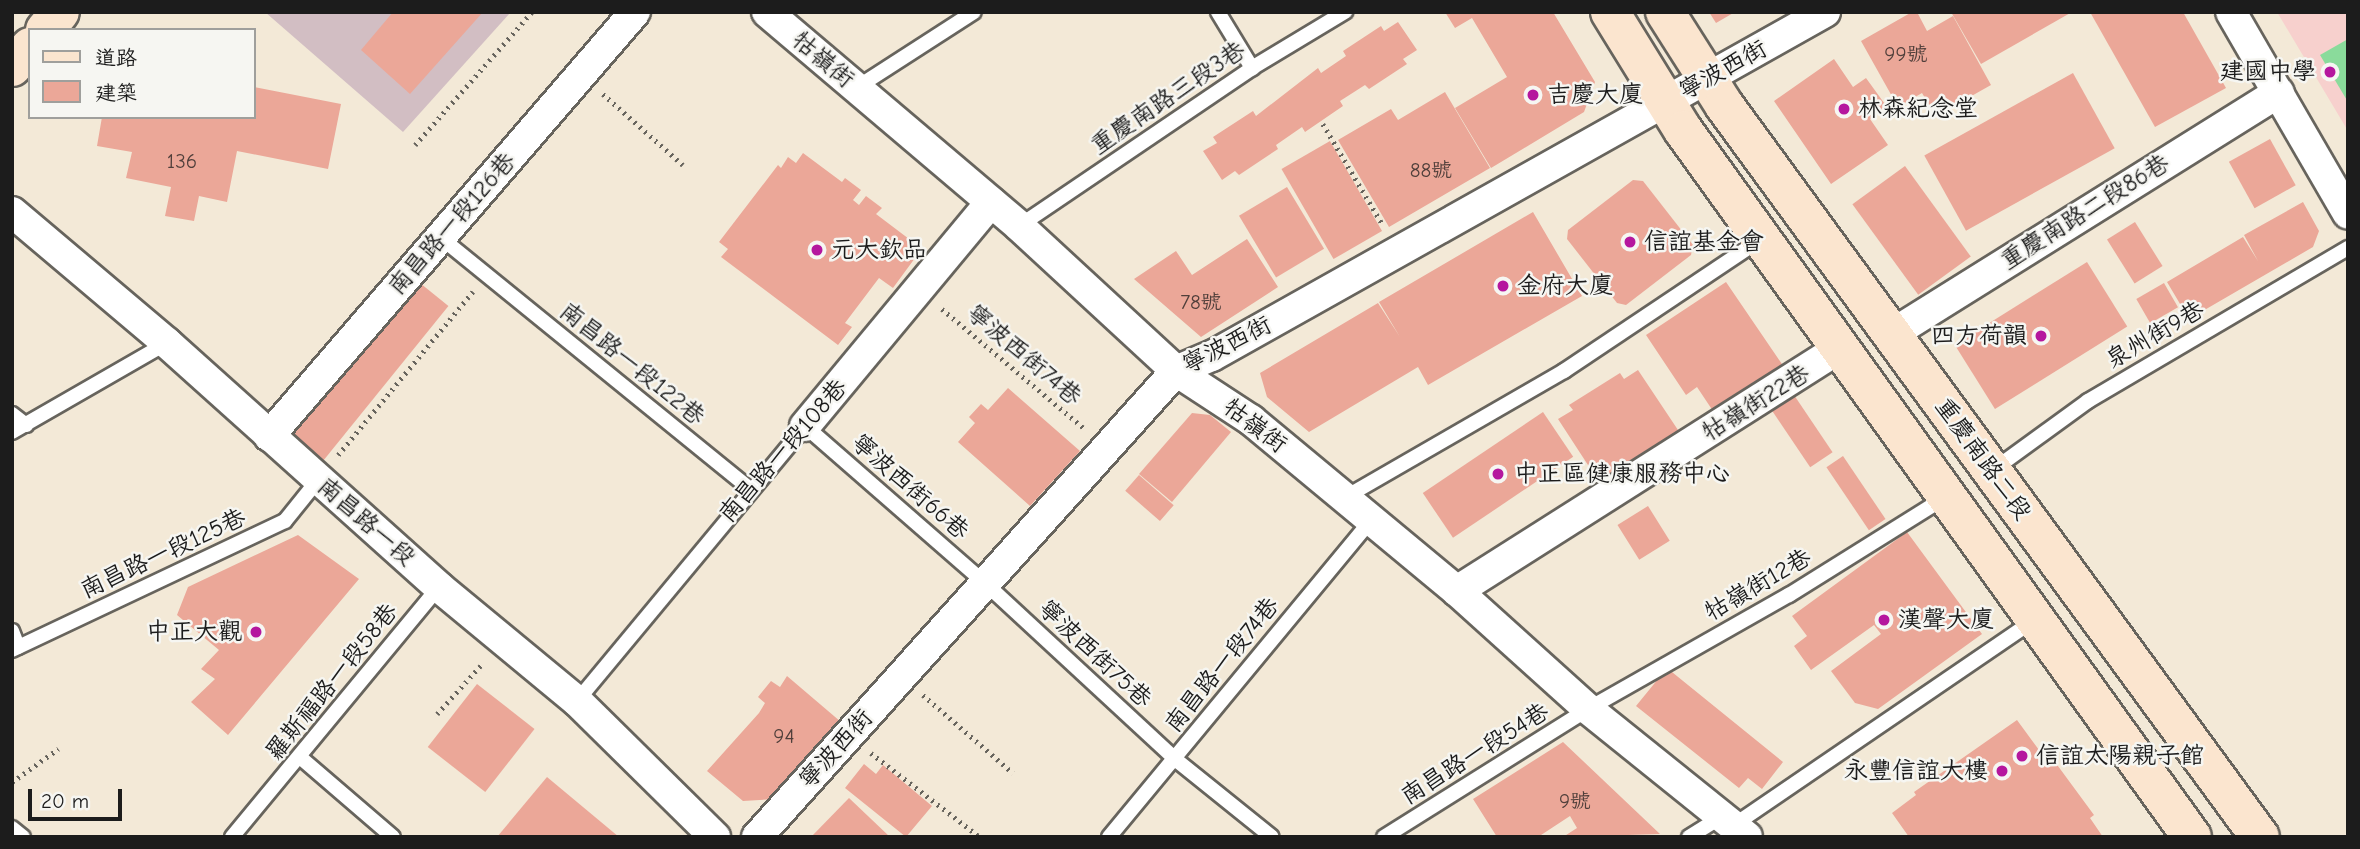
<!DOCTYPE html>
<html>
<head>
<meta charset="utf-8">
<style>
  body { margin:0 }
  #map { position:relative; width:2360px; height:849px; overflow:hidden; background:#f3e9d7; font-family:"Comic Neue","LXGW WenKai TC",sans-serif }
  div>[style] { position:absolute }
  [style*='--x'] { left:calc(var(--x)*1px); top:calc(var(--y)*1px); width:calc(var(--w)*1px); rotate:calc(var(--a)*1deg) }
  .built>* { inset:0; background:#f7d0cd }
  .industrial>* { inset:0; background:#d2bec3 }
  .green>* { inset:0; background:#8adb9b }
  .building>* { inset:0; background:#eba798; transform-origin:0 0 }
  .path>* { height:4.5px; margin-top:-2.25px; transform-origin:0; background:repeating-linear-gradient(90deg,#67645d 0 2px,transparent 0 7px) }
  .roads { filter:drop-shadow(2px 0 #67645d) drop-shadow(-2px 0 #67645d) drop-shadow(0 2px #67645d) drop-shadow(0 -2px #67645d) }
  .lane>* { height:14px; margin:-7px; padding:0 7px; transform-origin:7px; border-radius:7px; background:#fff }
  .street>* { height:30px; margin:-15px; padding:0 15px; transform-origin:15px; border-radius:15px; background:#fff }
  .secondary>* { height:38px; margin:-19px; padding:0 19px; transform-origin:19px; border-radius:19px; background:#fbe5cf }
  .dots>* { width:19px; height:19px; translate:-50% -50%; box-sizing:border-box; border:4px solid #f6f6f2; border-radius:50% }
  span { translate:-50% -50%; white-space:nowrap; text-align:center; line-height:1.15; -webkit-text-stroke:5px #f6f6f2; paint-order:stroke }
  .number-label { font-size:21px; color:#503f3b }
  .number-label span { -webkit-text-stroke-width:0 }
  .street-label { font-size:24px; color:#1c1c1c }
  .poi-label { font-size:24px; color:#1c1c1c }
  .right { translate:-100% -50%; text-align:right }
  .left { translate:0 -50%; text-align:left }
  .frame { position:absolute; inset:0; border:14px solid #1c1c1c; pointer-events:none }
  .legend { position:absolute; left:28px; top:28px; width:228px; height:91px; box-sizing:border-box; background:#f6f6f2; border:2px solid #9f9f9c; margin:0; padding:9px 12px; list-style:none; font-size:21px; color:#1c1c1c }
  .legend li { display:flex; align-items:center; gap:14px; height:35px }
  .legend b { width:35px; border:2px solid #9f9f9c }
  .scale { position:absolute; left:28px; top:789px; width:94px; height:32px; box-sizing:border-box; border:4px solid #1c1c1c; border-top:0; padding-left:9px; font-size:21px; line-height:24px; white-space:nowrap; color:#1c1c1c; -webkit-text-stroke:5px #f6f6f2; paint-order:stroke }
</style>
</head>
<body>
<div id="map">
  <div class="built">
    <div style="clip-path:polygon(2277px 12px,2348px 12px,2348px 131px)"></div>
  </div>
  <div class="industrial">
    <div style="clip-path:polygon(265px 12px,511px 12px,403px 132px)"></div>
  </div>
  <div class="green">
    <div style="clip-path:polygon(2348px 39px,2348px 102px,2320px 55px)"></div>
  </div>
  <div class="building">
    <div style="clip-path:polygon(393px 12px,483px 12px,410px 94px,361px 50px)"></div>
    <div style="clip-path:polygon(1445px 12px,1553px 12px,1595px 82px,1584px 112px,1491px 168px,1455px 108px,1507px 77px,1472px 18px,1455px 28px)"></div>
    <div style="clip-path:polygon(1709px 12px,1735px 12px,1716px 23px)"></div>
    <div style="clip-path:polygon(1912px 12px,1917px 12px,1927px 31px,1953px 16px,1991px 85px,1936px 116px,1922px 93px,1898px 107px,1861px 41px)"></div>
    <div style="clip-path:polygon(1951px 12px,2072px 12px,1981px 64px)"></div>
    <div style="clip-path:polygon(2090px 12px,2183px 12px,2226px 88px,2155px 127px)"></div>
    <div style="clip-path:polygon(1398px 22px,1417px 50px,1403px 59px,1407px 64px,1369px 89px,1365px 85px,1340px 101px,1343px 106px,1305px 132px,1302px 127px,1276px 145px,1278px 149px,1239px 175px,1235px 171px,1222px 180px,1203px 151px,1217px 143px,1213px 137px,1253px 111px,1256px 116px,1318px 68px,1321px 73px,1346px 56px,1343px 51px,1381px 26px,1384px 31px)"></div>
    <div style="clip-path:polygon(1834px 59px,1853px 87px,1866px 78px,1887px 107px,1870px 119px,1888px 145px,1831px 184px,1774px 101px)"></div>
    <div style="left:2073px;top:73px;width:86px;height:170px;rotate:61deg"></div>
    <div style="clip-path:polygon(254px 87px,341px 104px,328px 169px,237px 151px,227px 202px,199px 196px,194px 221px,165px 216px,171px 187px,126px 178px,132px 152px,97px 146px,102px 117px,254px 117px)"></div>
    <div style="clip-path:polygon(1445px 92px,1490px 168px,1389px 227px,1338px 140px,1391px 109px,1398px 120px)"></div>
    <div style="left:2270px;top:139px;width:53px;height:47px;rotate:61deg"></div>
    <div style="left:1330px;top:141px;width:104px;height:56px;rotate:60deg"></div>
    <div style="clip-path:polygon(803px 153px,842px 182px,845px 178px,861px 190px,853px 200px,859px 205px,866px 196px,882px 208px,876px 214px,913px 242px,907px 251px,915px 258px,893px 288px,879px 278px,845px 323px,852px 327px,838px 345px,721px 257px,728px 249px,719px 242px,778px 165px,781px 168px,788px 157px,796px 163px)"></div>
    <div style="left:1905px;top:166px;width:112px;height:65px;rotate:54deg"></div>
    <div style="clip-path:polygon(1633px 180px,1643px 181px,1693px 245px,1691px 255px,1626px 305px,1617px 303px,1567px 239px,1568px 230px)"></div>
    <div style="left:1287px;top:187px;width:72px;height:56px;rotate:59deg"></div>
    <div style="clip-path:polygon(2303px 202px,2319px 231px,2313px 247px,2189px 319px,2167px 282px,2243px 237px,2258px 261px,2244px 235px)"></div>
    <div style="clip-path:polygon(1533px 212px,1582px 296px,1428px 385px,1418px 367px,1309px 432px,1267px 397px,1260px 373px,1378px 303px,1400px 337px,1379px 302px)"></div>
    <div style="left:2135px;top:222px;width:52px;height:33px;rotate:58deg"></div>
    <div style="clip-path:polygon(1247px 239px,1278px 287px,1201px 337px,1134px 279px,1176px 251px,1192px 275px)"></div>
    <div style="left:2087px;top:262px;width:76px;height:156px;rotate:58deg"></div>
    <div style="left:415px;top:279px;width:43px;height:198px;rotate:39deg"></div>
    <div style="clip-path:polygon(1726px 282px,1784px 367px,1715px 414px,1697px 387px,1686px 395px,1646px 335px)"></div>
    <div style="left:2164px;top:283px;width:28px;height:32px;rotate:60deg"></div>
    <div style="clip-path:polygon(1638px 370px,1680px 433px,1601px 485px,1558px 419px,1573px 410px,1569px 405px,1620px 373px,1624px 379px)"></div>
    <div style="clip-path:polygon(1008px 388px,1080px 451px,1030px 506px,958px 442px,975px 423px,969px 417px,981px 404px,988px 410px)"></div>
    <div style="left:1794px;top:395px;width:69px;height:27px;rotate:56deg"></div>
    <div style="left:1543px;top:412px;width:54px;height:145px;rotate:56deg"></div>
    <div style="clip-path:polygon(1192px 413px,1210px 415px,1231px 432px,1172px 502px,1139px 474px)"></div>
    <div style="left:1843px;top:456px;width:76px;height:20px;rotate:56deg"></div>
    <div style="left:1139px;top:475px;width:46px;height:21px;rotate:41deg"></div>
    <div style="left:1648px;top:506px;width:41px;height:36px;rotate:58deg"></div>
    <div style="clip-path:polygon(1907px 532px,1982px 634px,1878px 709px,1855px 703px,1831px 671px,1881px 634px,1874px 625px,1811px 670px,1794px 646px,1807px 636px,1792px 616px)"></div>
    <div style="clip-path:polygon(298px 535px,359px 579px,228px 735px,191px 702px,215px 679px,201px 669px,219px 650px,177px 615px,188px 587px)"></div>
    <div style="clip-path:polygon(1667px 668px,1783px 762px,1762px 789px,1748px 778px,1739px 788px,1636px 706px)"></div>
    <div style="clip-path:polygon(787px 676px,841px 722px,774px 799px,743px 801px,707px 771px,759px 713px,765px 703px,758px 697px,771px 681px,780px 687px)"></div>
    <div style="left:477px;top:684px;width:73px;height:80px;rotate:38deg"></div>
    <div style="clip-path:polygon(2017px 720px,2039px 750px,2044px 747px,2094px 815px,2090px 818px,2103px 837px,1909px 837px,1892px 813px,1916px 795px,1914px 792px)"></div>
    <div style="clip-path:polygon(1563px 742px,1660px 834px,1563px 837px,1577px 828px,1570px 816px,1538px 837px,1497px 837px,1473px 799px)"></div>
    <div style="clip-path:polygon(864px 764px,876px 774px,883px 765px,932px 806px,906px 837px,845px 788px)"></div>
    <div style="clip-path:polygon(547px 777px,619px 837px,497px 837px)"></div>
    <div style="clip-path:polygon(849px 798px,890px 837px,811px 837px)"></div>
  </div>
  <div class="path">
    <div style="--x:603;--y:94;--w:107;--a:41.6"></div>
    <div style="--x:1323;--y:124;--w:117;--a:59.3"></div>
    <div style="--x:415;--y:145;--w:177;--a:-48.7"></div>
    <div style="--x:942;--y:309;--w:187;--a:40"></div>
    <div style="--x:338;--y:455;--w:212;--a:-50.5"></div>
    <div style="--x:923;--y:695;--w:119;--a:40.9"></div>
    <div style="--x:437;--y:714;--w:69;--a:-48"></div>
    <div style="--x:871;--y:753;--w:138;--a:37.6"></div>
    <div style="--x:12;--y:782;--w:57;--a:-35.7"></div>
  </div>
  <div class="roads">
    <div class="lane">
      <div style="--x:1218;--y:12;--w:66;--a:58.7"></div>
      <div style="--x:856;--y:88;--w:140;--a:-32.8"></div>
      <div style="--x:1019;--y:226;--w:282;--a:-34.1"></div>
      <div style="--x:1252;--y:68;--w:109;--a:-31.1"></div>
      <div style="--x:440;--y:237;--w:398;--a:39.1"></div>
      <div style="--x:12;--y:414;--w:18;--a:38"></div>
      <div style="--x:12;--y:432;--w:179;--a:-29.9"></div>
      <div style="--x:1993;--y:470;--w:117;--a:-36"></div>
      <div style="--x:2088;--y:401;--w:302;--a:-30.5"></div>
      <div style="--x:1344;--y:498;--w:254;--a:-30"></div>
      <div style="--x:1564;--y:371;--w:236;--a:-33.8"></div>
      <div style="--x:12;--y:631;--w:17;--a:69"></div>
      <div style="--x:12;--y:650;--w:302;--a:-25.3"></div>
      <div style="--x:285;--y:521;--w:53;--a:-51.2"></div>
      <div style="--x:577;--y:701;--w:357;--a:-50.3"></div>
      <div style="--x:805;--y:426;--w:239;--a:41.1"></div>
      <div style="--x:985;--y:583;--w:259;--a:42.8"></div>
      <div style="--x:1175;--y:759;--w:124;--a:38.8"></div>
      <div style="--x:301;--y:758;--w:121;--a:40.7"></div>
      <div style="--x:1734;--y:825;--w:362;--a:-34.3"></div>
      <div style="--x:12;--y:828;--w:14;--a:39"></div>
      <div style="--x:232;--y:837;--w:325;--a:-50.4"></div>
      <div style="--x:1109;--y:837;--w:410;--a:-50.4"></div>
      <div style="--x:1384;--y:837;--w:241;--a:-32.1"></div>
      <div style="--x:1588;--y:709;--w:231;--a:-29.6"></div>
      <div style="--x:1789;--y:595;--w:185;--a:-32"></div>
      <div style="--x:1689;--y:837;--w:40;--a:-32"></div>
    </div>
    <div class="street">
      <div style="--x:767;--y:12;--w:331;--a:40.3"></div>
      <div style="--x:1019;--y:226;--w:214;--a:42.7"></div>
      <div style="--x:1176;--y:371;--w:90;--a:33.2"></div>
      <div style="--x:1251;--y:420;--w:268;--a:39.7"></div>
      <div style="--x:1457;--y:591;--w:176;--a:42"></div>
      <div style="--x:1588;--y:709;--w:204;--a:38.8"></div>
      <div style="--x:2231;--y:12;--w:233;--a:59.9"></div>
      <div style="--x:12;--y:212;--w:203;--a:40.2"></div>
      <div style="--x:167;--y:343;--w:365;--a:41.9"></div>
      <div style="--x:439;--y:587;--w:179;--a:39.6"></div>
      <div style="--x:577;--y:701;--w:194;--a:44.6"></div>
      <div style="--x:1892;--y:334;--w:456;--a:-32"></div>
      <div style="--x:805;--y:426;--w:291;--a:-50.3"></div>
      <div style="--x:269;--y:436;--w:560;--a:-49.2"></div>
      <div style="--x:1457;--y:591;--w:454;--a:-32.4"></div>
      <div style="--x:757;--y:837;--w:627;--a:-48.04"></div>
      <div style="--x:1176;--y:371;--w:39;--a:-23"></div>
      <div style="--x:1212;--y:356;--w:703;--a:-29.3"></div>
    </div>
    <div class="secondary">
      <div style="--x:1610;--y:12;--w:139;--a:58.3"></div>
      <div style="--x:1683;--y:130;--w:871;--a:54.25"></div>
      <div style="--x:1665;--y:12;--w:110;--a:57.6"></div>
      <div style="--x:1724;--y:105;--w:907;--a:53.79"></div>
      <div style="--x:45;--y:30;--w:23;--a:-50"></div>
      <div style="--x:12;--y:67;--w:27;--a:-48"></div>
    </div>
  </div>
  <div class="dots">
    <div style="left:2330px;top:72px;background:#b5179e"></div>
    <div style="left:1533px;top:95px;background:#b5179e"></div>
    <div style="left:1844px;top:109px;background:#b5179e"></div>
    <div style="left:1630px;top:242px;background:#b5179e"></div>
    <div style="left:817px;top:250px;background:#b5179e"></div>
    <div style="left:1503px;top:286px;background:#b5179e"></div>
    <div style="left:2041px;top:336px;background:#b5179e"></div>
    <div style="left:1498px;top:474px;background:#b5179e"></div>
    <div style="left:1884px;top:620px;background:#b5179e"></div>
    <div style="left:256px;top:632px;background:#b5179e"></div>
    <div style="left:2022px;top:756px;background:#b5179e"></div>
    <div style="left:2002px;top:771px;background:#b5179e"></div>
  </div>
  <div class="number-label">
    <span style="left:1906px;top:54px">99號</span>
    <span style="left:182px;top:161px">136</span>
    <span style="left:1431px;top:170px">88號</span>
    <span style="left:1201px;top:302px">78號</span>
    <span style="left:784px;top:736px">94</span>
    <span style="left:1575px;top:801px">9號</span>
  </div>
  <div class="street-label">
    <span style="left:823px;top:60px;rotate:40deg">牯嶺街</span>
    <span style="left:1723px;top:70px;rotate:-29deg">寧波西街</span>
    <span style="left:1168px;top:98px;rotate:-34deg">重慶南路三段3巷</span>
    <span style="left:2085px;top:212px;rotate:-32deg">重慶南路二段86巷</span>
    <span style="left:452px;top:224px;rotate:-49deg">南昌路一段126巷</span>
    <span style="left:2155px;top:335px;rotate:-30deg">泉州街9巷</span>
    <span style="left:1227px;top:345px;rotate:-27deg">寧波西街</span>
    <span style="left:1024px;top:355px;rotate:40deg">寧波西街74巷</span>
    <span style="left:632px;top:364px;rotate:39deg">南昌路一段122巷</span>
    <span style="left:1756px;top:403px;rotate:-32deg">牯嶺街22巷</span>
    <span style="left:1255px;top:426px;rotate:37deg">牯嶺街</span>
    <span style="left:783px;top:451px;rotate:-49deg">南昌路一段108巷</span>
    <span style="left:1983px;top:459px;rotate:54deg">重慶南路二段</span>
    <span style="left:910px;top:487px;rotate:41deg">寧波西街66巷</span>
    <span style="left:366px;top:522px;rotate:41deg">南昌路一段</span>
    <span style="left:163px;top:554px;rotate:-25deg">南昌路一段125巷</span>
    <span style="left:1758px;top:585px;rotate:-30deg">牯嶺街12巷</span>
    <span style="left:1095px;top:654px;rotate:43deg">寧波西街75巷</span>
    <span style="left:1222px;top:665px;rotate:-51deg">南昌路一段74巷</span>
    <span style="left:332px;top:682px;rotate:-51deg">羅斯福路一段58巷</span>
    <span style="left:836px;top:749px;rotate:-48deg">寧波西街</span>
    <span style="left:1475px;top:754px;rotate:-32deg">南昌路一段54巷</span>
  </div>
  <div class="poi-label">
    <span class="right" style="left:2316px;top:72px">建國中學</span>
    <span class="left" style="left:1547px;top:95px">吉慶大廈</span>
    <span class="left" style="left:1858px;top:109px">林森紀念堂</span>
    <span class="left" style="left:1644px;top:242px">信誼基金會</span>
    <span class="left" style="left:831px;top:250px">元大欽品</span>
    <span class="left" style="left:1517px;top:286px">金府大廈</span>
    <span class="right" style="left:2027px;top:336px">四方荷韻</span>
    <span class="left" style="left:1514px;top:474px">中正區健康服務中心</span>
    <span class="left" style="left:1898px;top:620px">漢聲大廈</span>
    <span class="right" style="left:242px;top:632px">中正大觀</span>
    <span class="left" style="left:2036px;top:756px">信誼太陽親子館</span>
    <span class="right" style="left:1988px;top:771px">永豐信誼大樓</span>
  </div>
  <div class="frame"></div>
  <ul class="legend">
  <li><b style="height:9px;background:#fbe5cf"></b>道路</li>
  <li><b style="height:19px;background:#eba798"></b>建築</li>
  </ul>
  <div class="scale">20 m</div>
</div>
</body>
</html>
